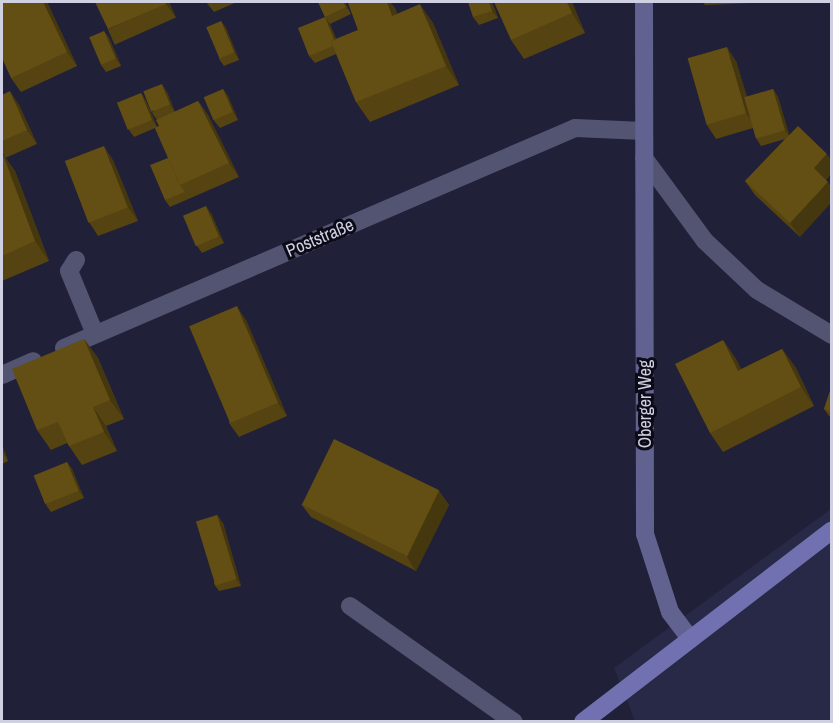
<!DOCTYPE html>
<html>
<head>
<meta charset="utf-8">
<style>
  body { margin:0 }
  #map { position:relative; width:833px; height:723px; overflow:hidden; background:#202039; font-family:"Archivo Narrow",sans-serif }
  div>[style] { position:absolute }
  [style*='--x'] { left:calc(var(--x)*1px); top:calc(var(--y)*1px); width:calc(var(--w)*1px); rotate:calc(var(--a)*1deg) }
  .built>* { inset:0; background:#282847 }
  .lane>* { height:18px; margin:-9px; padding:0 9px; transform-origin:9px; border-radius:9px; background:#535471 }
  .street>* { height:18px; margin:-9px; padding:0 9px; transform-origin:9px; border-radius:9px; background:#535471 }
  .secondary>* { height:18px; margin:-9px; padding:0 9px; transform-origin:9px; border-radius:9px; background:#626291 }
  .primary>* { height:18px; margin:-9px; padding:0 9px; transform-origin:9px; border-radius:9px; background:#7171b1 }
  .wall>* { inset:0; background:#554311; transform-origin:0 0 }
  .shaded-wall>* { inset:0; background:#45370e }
  .building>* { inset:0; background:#634e14; transform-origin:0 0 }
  span { translate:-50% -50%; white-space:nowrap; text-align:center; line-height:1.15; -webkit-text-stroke:6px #0b0b17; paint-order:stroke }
  .street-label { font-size:18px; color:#cfd0e1 }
  .frame { position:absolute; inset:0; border:3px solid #cfd0e1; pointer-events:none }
</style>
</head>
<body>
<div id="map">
  <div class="built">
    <div style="clip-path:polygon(831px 509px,831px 721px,635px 721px,614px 668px)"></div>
  </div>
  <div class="lane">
    <div style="--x:76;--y:260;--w:13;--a:122"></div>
    <div style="--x:69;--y:271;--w:68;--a:67.6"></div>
    <div style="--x:350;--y:606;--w:201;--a:35.3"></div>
  </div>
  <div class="street">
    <div style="--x:644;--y:158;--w:103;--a:53.7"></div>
    <div style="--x:705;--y:241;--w:71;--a:43.3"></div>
    <div style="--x:757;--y:290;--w:87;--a:31"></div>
    <div style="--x:64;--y:348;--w:556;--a:-23.29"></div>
    <div style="--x:575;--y:128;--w:69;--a:2.5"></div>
    <div style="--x:2;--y:375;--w:34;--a:-24"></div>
  </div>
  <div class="secondary">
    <div style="--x:644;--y:2;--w:532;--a:89.89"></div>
    <div style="--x:645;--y:534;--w:82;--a:72.2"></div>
    <div style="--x:670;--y:612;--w:34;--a:53"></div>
  </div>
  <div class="primary">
    <div style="--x:583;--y:722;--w:314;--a:-37.6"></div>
  </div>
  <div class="wall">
    <div style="clip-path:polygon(4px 2px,47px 2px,77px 66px,21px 92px,11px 78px)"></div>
    <div style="left:169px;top:2px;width:17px;height:67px;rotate:66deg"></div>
    <div style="clip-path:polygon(206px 2px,237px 2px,214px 12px)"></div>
    <div style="clip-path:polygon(318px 2px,345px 2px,351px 14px,330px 24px,336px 39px,358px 30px,352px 2px,390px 2px,395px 8px,397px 14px,433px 23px,459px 85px,370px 122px,356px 102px,336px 54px,315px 63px,309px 56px,325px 17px)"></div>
    <div style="clip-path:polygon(492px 2px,498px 18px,479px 25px,473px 17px)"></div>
    <div style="clip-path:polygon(572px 2px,585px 33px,524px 59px,511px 40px)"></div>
    <div style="clip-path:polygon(703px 2px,778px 2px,705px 5px)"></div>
    <div style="clip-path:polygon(221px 21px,226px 28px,239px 60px,224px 66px,219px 59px)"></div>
    <div style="clip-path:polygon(104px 31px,109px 38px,121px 66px,106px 72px,101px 65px)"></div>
    <div style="clip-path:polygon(736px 61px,747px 97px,773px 89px,778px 97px,789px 135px,831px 174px,826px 180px,800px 237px,755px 195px,745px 181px,785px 139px,761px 146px,756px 138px,753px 128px,716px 139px,707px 125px)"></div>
    <div style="clip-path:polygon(223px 89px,228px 96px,238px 120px,220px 128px,214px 121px)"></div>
    <div style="clip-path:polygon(167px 92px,175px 112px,198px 101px,208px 115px,239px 177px,170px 207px,165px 200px,168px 158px,155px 128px,134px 137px,129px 130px,141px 93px,146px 101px,157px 127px,159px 126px,157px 120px,152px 113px)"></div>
    <div style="clip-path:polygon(2px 95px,19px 105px,37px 144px,5px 158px,15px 171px,49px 261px,2px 281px)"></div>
    <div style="clip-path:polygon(113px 160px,138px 221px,98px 236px,89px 222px)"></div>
    <div style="clip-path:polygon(211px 213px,224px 243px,202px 253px,197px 246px)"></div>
    <div style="clip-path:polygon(246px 320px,287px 416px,239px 437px,229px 423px)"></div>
    <div style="clip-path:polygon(84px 339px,98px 358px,124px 419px,106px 426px,117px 451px,82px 465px,67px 443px,51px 450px,37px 430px)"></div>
    <div style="clip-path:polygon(723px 340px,736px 359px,741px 369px,782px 349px,796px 368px,814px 406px,723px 452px,710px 433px)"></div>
    <div style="clip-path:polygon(831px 388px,831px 417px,829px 416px,824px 409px)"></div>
    <div style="clip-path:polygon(2px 445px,8px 461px,2px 464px)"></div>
    <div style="clip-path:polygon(67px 462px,72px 469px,84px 498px,51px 512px,46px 505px)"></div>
    <div style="clip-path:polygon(439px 491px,449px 505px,416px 571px,311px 517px,301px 504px)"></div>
    <div style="clip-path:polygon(217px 515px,223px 523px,241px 586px,219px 591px,214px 584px)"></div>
  </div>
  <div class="shaded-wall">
    <div style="clip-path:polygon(43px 2px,47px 2px,77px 66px,67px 52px)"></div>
    <div style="clip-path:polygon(165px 2px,169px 2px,176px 18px,166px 4px)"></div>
    <div style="clip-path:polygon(343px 2px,345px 2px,351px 14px,346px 7px)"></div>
    <div style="clip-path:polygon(387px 2px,390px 2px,395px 8px,406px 35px,392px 16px)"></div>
    <div style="clip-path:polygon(489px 2px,492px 2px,498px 18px,492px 11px)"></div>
    <div style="clip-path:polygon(567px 2px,572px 2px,585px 33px,572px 13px)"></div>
    <div style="clip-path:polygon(420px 4px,433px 23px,459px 85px,446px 66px)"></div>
    <div style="clip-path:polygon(325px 17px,330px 24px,342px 52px,336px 45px)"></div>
    <div style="clip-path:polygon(221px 21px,226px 28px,239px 60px,234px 52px)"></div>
    <div style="clip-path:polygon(104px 31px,109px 38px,121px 66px,116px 59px)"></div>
    <div style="clip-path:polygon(727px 47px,736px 61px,756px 127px,746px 113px)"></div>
    <div style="clip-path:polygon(162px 84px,167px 92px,175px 113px,170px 105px)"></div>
    <div style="clip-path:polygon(223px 89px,228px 96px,238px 120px,233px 112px)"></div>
    <div style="clip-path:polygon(773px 89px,778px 97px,790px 137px,785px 130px)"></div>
    <div style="clip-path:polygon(10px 91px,19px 105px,37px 144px,27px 130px)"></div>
    <div style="clip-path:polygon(141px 93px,146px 101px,157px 127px,152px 120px)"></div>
    <div style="clip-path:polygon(198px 101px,208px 115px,239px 177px,229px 163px)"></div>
    <div style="clip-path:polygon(104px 146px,113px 160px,138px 221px,128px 207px)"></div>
    <div style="clip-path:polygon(2px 152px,15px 171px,49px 261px,35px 241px)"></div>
    <div style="clip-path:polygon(827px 154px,831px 160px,831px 174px,823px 182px,814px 168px)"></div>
    <div style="clip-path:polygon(828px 182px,831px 186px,831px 203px,800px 237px,790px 223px)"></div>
    <div style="clip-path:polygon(206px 206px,211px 213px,224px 243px,219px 236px)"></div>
    <div style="clip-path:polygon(237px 306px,246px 320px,287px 416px,278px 403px)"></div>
    <div style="clip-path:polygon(84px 339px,98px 358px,124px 419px,110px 400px)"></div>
    <div style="clip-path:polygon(723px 340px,736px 359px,751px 390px,738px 371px)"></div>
    <div style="clip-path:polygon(782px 349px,796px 368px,814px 406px,801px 387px)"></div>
    <div style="clip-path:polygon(93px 407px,106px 426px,117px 451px,104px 432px)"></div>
    <div style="clip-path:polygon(2px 445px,8px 461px,2px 451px)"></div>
    <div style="clip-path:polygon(67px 462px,72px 469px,84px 498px,79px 491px)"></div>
    <div style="clip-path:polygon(439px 491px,449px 505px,416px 571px,407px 557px)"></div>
    <div style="clip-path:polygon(217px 515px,223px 523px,241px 586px,236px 579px)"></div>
  </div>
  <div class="building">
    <div style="clip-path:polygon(4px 2px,43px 2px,67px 52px,11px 78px,2px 58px,2px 3px)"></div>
    <div style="clip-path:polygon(95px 2px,165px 2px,166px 4px,108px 29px)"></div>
    <div style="clip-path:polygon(318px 2px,343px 2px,346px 7px,325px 17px)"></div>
    <div style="clip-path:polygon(352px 2px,387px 2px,392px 16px,420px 4px,446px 66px,356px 102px,331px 41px,358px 30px,348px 3px)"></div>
    <div style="clip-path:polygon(468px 2px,489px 2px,492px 11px,473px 17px)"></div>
    <div style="clip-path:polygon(494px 2px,567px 2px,572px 13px,511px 40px)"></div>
    <div style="clip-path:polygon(325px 17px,334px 39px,331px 41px,333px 46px,309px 56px,298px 28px)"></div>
    <div style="left:221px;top:21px;width:34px;height:16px;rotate:67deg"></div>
    <div style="left:104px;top:31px;width:30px;height:16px;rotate:67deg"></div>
    <div style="left:727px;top:47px;width:69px;height:41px;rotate:74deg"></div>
    <div style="left:162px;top:84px;width:22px;height:20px;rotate:69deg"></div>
    <div style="left:223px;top:89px;width:25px;height:21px;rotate:67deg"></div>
    <div style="left:773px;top:89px;width:43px;height:30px;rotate:74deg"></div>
    <div style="clip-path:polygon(10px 91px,27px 130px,2px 141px,2px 95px)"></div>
    <div style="left:141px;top:93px;width:29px;height:26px;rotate:68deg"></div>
    <div style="clip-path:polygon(198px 101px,229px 163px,180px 185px,155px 128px,159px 126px,156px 120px)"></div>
    <div style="clip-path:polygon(798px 126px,827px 154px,814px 168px,828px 182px,790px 223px,745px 181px)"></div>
    <div style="left:104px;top:146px;width:66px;height:42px;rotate:69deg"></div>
    <div style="clip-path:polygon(2px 152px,35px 241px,2px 256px)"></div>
    <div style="clip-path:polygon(168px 158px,180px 185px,185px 192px,165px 200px,150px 165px)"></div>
    <div style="left:206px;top:206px;width:33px;height:25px;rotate:67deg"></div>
    <div style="left:237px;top:306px;width:105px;height:52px;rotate:67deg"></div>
    <div style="clip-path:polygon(84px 339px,110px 400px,93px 407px,104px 432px,69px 446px,58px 422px,37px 430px,12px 369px)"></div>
    <div style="clip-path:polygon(723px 340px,738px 371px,782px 349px,801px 387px,710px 433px,675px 364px)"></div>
    <div style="clip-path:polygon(831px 388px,831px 412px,824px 409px)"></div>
    <div style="left:334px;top:439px;width:117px;height:73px;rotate:26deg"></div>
    <div style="left:67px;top:462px;width:31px;height:36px;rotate:68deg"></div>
    <div style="left:217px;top:515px;width:67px;height:22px;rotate:73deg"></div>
  </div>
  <div class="street-label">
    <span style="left:320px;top:238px;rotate:-23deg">Poststraße</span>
    <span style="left:645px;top:404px;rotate:-90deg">Oberger Weg</span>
  </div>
  <div class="frame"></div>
</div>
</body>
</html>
